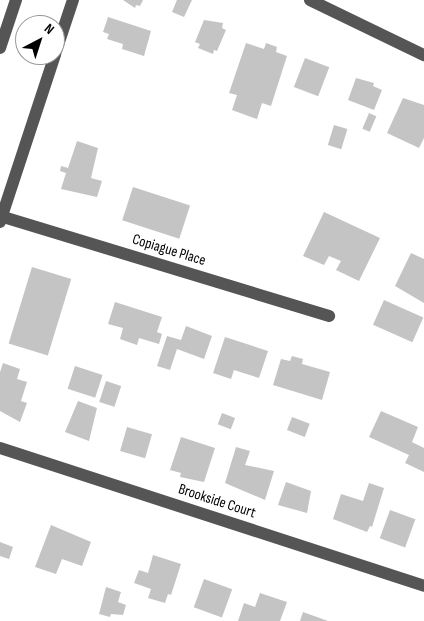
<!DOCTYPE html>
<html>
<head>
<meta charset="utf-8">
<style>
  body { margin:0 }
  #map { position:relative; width:424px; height:621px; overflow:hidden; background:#fff; font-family:"Sofia Sans Condensed",sans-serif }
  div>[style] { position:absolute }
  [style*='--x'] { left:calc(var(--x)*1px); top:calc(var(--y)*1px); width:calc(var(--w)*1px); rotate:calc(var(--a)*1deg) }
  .building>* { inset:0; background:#c4c4c4; transform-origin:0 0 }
  .minor>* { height:12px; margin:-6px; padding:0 6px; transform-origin:6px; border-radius:6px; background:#555 }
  span { translate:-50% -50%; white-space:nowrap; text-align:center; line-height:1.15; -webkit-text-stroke:5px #fff; paint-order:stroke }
  .street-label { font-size:15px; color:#000 }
  .north { position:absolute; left:15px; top:15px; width:50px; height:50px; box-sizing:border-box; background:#fff; border:1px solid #999; border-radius:50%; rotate:40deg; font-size:14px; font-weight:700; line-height:20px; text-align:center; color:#000 }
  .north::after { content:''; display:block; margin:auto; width:18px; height:22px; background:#000; clip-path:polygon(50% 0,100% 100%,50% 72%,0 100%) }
</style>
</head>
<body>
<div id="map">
  <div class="building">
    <div style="clip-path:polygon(123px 0,143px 0,140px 6px,136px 5px,135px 8px)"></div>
    <div style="clip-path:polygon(177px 0,192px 0,184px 17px,172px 12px)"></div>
    <div style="clip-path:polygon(108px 17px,151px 31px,144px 56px,122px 49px,123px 44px,107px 39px,109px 34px,103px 32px)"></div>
    <div style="clip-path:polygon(204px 20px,223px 23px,222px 28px,226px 30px,217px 51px,214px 50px,213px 54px,198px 48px,200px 44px,195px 42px)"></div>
    <div style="clip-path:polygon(246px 43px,264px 49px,266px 43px,277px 47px,276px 52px,287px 56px,271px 106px,262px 103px,257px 119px,232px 110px,237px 95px,229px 93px)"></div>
    <div style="left:305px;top:58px;width:26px;height:31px;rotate:21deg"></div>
    <div style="clip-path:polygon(356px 78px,374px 83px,373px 86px,382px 90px,374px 110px,348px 100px)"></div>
    <div style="clip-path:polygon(403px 98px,424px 105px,424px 138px,419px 148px,387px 133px)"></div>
    <div style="left:369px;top:113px;width:8px;height:17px;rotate:23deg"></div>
    <div style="left:334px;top:125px;width:14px;height:21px;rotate:17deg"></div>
    <div style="clip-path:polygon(77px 141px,98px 148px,91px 178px,102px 181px,97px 197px,61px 189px,66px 173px,60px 171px,61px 166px,68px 168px)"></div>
    <div style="left:133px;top:187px;width:60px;height:35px;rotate:18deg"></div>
    <div style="clip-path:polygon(324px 212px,380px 238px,359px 281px,336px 270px,341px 261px,329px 256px,324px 265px,303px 256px)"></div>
    <div style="clip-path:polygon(411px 253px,424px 259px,424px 303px,395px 286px)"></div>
    <div style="left:32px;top:267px;width:41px;height:80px;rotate:17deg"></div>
    <div style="left:384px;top:300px;width:43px;height:27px;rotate:24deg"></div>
    <div style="clip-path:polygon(115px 302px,162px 317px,157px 332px,162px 334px,159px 344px,139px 338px,137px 345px,120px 339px,123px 328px,108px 324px)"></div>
    <div style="clip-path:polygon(186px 326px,212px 336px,204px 359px,177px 349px,170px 370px,157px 366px,167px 336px,181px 340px)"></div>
    <div style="clip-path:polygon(225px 337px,268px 351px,259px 378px,234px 370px,231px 379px,213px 373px)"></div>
    <div style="clip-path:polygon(292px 356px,303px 359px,302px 364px,330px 372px,322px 400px,273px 385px,281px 359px,290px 361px)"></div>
    <div style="clip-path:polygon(3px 363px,20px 369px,17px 379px,27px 382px,21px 401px,27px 403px,20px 422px,0 411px,0 372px)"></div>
    <div style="left:75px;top:366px;width:29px;height:24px;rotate:18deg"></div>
    <div style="left:106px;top:381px;width:16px;height:22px;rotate:18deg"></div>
    <div style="clip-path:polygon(78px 401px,97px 408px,89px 441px,65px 432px)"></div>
    <div style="clip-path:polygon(381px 411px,418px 427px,412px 442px,424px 448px,424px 472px,405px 463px,409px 455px,369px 437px)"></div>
    <div style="left:222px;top:413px;width:14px;height:12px;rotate:21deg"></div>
    <div style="left:292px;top:417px;width:19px;height:14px;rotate:21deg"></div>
    <div style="left:127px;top:427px;width:26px;height:25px;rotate:16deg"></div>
    <div style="clip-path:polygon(181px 437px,215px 448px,204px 482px,180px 477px,181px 473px,170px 470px)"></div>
    <div style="clip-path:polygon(236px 447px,250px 451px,245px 465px,274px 471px,265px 500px,225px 483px)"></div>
    <div style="clip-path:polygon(286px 482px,311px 491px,307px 513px,278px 505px)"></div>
    <div style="clip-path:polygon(369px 483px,384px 488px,372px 527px,370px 526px,367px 532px,333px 519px,341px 494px,363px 501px)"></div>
    <div style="left:390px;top:510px;width:27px;height:30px;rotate:20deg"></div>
    <div style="clip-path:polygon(51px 525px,91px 542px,82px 566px,62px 559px,56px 574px,35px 567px)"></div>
    <div style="clip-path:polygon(0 542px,13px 547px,9px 559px,0 556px)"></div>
    <div style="clip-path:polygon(153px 555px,181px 564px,171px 595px,168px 594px,165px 603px,148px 598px,151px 589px,134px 583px,139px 570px,148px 573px)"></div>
    <div style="left:204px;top:579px;width:30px;height:30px;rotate:20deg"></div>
    <div style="clip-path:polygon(106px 587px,121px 592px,118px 602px,126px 605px,123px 615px,111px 614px,110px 617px,99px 614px)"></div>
    <div style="clip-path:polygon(260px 593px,287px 602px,280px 621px,238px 621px,244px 603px,255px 607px)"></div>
    <div style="clip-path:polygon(303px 612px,328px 621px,300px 621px)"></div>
  </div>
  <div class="minor">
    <div style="--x:310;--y:0;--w:127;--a:25.8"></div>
    <div style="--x:0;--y:48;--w:51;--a:-71.6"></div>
    <div style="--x:55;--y:54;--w:57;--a:-71.6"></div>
    <div style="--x:0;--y:216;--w:344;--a:16.9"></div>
    <div style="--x:0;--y:222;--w:176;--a:-71.8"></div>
    <div style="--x:0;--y:448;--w:446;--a:18"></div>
  </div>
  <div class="street-label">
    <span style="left:169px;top:250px;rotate:17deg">Copiague Place</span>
    <span style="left:217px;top:501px;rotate:18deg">Brookside Court</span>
  </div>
  <div class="north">N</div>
</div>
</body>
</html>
